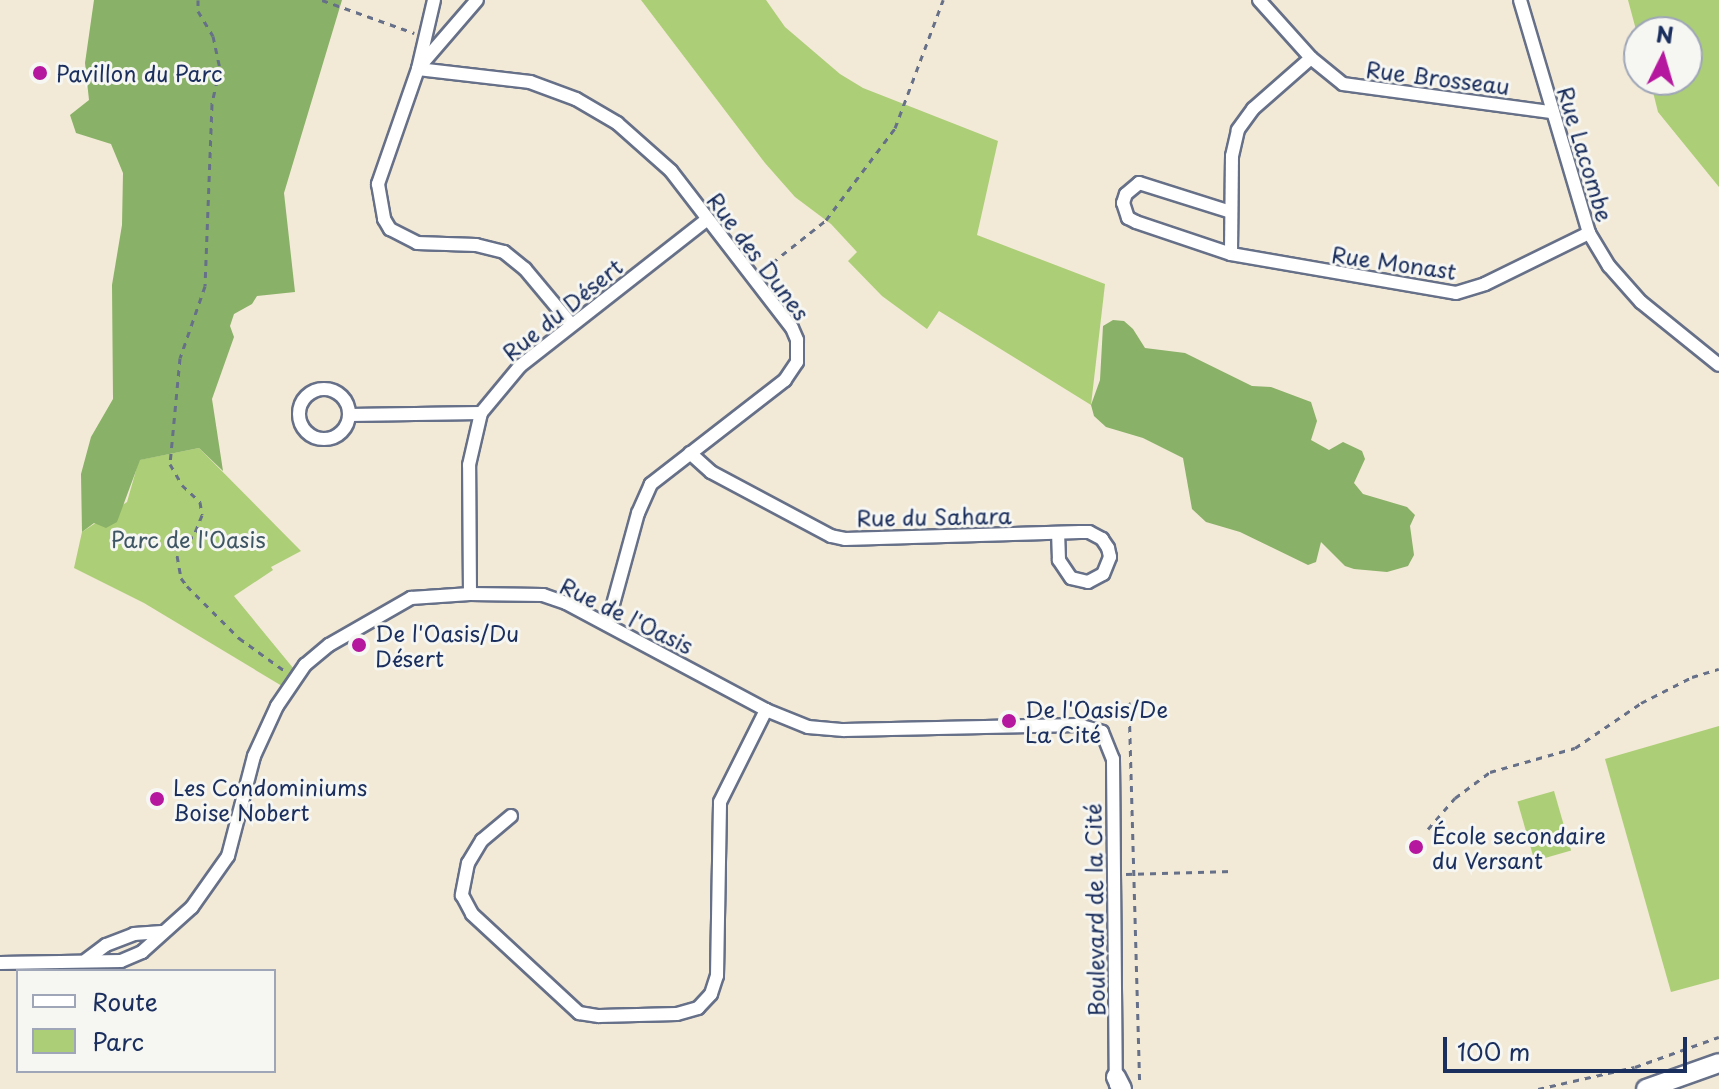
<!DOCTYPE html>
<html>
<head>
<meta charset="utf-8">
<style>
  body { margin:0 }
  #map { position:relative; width:1719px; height:1089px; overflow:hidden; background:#f2e9d6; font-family:"Playpen Sans",sans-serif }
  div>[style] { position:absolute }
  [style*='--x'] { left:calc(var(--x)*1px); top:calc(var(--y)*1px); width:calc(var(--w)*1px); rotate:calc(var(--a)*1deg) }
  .green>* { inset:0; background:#acce76; transform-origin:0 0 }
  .forest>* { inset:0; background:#89b167 }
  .path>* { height:3px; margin-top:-1.5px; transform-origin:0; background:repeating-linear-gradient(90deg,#667088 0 6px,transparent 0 12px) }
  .roads { filter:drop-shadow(2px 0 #667088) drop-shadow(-2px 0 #667088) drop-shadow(0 2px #667088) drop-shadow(0 -2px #667088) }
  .minor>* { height:12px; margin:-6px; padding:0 6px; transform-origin:6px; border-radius:6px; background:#fff }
  .minor>.ring { margin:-6px; padding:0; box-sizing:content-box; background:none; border:12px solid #fff; border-radius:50% }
  .secondary>* { height:18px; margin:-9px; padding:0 9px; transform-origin:9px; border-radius:9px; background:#fff }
  .dots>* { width:22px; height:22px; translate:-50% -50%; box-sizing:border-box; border:4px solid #f6f6f2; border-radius:50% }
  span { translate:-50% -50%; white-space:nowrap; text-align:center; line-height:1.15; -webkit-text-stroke:6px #f6f6f2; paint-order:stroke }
  .poi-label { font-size:22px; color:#1b2f5e }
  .left { translate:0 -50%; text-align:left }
  .street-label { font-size:22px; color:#1b2f5e }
  .park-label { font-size:22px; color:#3f5764 }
  .legend { position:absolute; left:16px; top:969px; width:260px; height:104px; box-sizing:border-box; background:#f6f6f2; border:2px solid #9ea6b7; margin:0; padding:10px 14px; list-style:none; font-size:24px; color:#1b2f5e }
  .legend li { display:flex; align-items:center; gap:16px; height:40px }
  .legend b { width:40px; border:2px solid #9ea6b7 }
  .north { position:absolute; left:1623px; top:16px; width:80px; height:80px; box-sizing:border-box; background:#f6f6f2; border:2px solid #9ea6b7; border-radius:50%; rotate:5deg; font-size:22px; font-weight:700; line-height:32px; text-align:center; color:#1b2f5e }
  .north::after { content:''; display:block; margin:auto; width:28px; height:36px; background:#b5179e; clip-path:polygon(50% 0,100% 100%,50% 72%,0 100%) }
  .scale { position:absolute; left:1443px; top:1037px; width:244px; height:36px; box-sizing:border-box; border:4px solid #1b2f5e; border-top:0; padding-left:10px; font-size:24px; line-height:28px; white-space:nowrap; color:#1b2f5e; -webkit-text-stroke:6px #f6f6f2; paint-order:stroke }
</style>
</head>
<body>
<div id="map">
  <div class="green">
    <div style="clip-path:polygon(641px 0,766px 0,785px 27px,840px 74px,863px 88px,998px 141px,977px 235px,1105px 284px,1091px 405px,939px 311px,927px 329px,882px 296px,848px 261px,857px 252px,831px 224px,795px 197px,765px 163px)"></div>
    <div style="clip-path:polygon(1628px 0,1719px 0,1719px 187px,1658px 112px,1650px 80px,1687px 80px,1687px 32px,1639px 32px,1639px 41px)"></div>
    <div style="clip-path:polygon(199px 448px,301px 551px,271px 567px,273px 570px,234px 596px,298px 674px,287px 689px,144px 603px,74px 568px,82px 532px,127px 502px,139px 460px)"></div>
    <div style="clip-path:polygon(1719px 726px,1719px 979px,1671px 992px,1605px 759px)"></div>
    <div style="left:1554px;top:791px;width:62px;height:38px;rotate:74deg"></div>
  </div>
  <div class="forest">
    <div style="clip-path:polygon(94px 0,342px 0,284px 193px,295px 292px,257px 296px,252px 304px,234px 314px,230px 326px,234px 337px,212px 399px,223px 471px,199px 448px,140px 460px,117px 522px,106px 528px,94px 523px,82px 532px,81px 474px,91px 437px,113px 399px,112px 285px,122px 225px,123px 173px,111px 144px,76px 133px,70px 115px,89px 100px,85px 63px)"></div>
    <div style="clip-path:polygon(1113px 320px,1124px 321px,1133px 329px,1145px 348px,1185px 353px,1252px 386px,1271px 387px,1311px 402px,1317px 421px,1311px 440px,1329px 450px,1343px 442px,1362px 451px,1365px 459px,1354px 483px,1363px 494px,1407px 507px,1415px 515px,1410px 526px,1414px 555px,1408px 566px,1387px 572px,1354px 569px,1345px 566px,1321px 542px,1316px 562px,1308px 565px,1240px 532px,1206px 522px,1192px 509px,1183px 458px,1143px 438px,1106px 427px,1094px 416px,1091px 405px,1100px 380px,1103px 326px)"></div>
  </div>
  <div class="path">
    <div style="--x:198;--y:0;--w:11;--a:90"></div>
    <div style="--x:198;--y:11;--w:29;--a:59"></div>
    <div style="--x:213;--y:36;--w:33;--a:78"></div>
    <div style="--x:220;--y:68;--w:37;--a:103"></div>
    <div style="--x:212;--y:104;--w:182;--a:92.2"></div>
    <div style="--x:205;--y:286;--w:76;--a:109.1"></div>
    <div style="--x:180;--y:358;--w:106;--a:95.4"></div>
    <div style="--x:170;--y:464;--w:24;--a:60"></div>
    <div style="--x:182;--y:485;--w:25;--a:43"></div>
    <div style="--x:200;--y:502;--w:13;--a:81"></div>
    <div style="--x:202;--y:515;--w:24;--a:112"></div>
    <div style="--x:193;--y:537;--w:19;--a:159"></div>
    <div style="--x:175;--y:544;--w:35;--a:80"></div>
    <div style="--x:181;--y:578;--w:10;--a:53"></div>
    <div style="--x:187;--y:586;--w:74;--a:45"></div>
    <div style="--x:239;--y:638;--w:57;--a:35.7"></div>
    <div style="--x:322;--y:0;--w:98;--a:19.7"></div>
    <div style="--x:763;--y:270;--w:80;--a:-38.4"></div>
    <div style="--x:826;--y:220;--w:115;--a:-53.1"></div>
    <div style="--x:895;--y:128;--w:137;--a:-69.4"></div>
    <div style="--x:1129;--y:702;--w:383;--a:88.4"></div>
    <div style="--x:1428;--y:829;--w:41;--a:-48.9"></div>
    <div style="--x:1455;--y:798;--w:44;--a:-36.6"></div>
    <div style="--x:1490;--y:772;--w:88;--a:-15.8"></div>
    <div style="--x:1575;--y:748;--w:80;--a:-34.3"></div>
    <div style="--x:1641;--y:703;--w:57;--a:-27"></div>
    <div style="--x:1692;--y:677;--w:28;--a:-17"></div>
    <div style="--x:1126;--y:874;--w:107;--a:-1.6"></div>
    <div style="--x:1538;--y:1089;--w:99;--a:-12.8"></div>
    <div style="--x:1635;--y:1067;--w:89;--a:-19.7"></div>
  </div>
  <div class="roads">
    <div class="minor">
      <div style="--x:434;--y:0;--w:71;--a:103.1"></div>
      <div style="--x:418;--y:69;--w:122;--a:109.2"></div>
      <div style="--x:378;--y:184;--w:36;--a:80"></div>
      <div style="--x:384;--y:219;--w:12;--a:59"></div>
      <div style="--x:390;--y:229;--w:30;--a:27"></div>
      <div style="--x:417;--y:243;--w:59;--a:1.9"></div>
      <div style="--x:476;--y:245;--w:29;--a:14"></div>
      <div style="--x:504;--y:252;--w:27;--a:39"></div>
      <div style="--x:525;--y:269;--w:72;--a:50.1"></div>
      <div style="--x:1259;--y:0;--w:78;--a:48.1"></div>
      <div style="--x:1311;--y:58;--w:41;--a:39.1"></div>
      <div style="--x:1343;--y:84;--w:210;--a:7.7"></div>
      <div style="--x:1520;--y:0;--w:243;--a:73.5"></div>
      <div style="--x:1589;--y:233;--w:39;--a:59"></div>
      <div style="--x:1609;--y:266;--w:48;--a:48.4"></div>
      <div style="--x:1641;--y:302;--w:100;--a:38.9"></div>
      <div style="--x:1311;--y:58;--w:77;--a:138.7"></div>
      <div style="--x:1253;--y:109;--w:26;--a:126"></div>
      <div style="--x:1238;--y:130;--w:27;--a:103"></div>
      <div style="--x:1232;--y:156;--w:98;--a:90.6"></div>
      <div style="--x:1231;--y:254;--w:228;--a:9.8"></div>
      <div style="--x:1456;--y:293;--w:30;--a:-17"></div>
      <div style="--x:1485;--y:284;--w:116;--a:-26.1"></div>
      <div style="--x:420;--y:66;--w:87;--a:-49.2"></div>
      <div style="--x:418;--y:69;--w:113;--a:6.6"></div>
      <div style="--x:530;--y:82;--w:49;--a:20.3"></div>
      <div style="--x:576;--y:99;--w:48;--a:30.3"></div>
      <div style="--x:617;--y:123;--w:72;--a:41.6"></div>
      <div style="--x:671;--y:171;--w:198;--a:52.4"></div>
      <div style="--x:792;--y:328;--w:13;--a:67"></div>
      <div style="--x:797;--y:340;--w:22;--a:90"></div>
      <div style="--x:797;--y:362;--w:22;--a:124"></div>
      <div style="--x:785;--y:380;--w:170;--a:142.2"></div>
      <div style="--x:651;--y:484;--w:32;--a:114"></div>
      <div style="--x:638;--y:513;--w:114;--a:105.3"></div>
      <div style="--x:1231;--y:254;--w:100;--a:-161.4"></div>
      <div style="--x:1136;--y:222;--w:9;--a:-153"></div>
      <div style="--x:1128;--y:218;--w:16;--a:-108"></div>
      <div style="--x:1123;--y:203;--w:9;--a:-72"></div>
      <div style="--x:1126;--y:194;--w:17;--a:-40"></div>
      <div style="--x:1139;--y:183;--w:96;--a:17.5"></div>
      <div class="ring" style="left:299px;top:389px;width:38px;height:38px"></div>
      <div style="--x:349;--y:415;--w:132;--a:-0.9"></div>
      <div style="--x:690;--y:453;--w:28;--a:42"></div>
      <div style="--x:711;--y:472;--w:136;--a:28.1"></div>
      <div style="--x:831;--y:536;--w:14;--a:12"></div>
      <div style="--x:845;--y:539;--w:235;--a:-1.7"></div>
      <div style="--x:1080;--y:532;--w:9;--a:0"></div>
      <div style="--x:1089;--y:532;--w:15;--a:28"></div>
      <div style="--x:1102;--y:539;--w:11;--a:56"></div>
      <div style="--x:1108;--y:548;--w:9;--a:77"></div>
      <div style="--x:1110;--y:557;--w:18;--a:112"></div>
      <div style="--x:1103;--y:574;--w:17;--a:152"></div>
      <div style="--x:1088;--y:582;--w:17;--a:-167"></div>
      <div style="--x:1071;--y:578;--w:22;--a:-124"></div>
      <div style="--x:1059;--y:560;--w:27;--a:-92"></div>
      <div style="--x:470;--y:594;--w:129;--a:-90.4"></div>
      <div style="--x:469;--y:465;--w:53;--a:-77"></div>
      <div style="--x:481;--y:413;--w:61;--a:-50.3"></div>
      <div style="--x:520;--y:366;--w:236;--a:-38.1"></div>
      <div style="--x:511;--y:816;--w:38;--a:140"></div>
      <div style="--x:482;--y:840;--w:27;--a:121"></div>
      <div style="--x:468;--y:863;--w:33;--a:101"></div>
      <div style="--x:462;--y:895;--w:21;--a:62"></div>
      <div style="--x:472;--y:914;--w:146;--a:42.8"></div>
      <div style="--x:579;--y:1013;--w:20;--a:9"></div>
      <div style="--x:599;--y:1016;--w:78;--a:-1.5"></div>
      <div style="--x:677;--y:1014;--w:22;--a:-16"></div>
      <div style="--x:698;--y:1008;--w:19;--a:-47"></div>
      <div style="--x:711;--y:994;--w:19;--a:-72"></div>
      <div style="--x:717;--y:976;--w:174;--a:-89"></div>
      <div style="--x:720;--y:802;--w:103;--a:-63.4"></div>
      <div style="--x:86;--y:960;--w:25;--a:-37"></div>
      <div style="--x:106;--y:945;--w:30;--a:-21"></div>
      <div style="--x:134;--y:934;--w:28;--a:-4"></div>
      <div style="--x:0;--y:963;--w:121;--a:-0.9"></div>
      <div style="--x:121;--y:961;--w:23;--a:-23"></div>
      <div style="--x:142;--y:952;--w:67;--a:-42"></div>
      <div style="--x:192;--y:907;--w:62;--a:-54.8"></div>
      <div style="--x:228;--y:856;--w:103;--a:-75.4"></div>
      <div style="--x:254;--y:756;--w:55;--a:-65.3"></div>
      <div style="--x:277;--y:706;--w:50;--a:-55.7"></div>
      <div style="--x:305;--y:665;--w:31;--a:-40"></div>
      <div style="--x:329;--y:645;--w:95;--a:-29.8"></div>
      <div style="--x:411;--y:598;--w:59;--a:-3.9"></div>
      <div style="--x:470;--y:594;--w:73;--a:0.8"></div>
      <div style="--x:543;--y:595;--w:24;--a:19"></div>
      <div style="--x:566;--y:603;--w:227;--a:28.1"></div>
      <div style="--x:766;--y:710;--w:45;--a:22"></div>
      <div style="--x:808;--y:727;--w:36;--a:5"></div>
      <div style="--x:844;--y:730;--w:234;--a:-1.2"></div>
      <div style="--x:1078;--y:725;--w:25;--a:16"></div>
      <div style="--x:1102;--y:732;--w:29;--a:68"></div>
      <div style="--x:1113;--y:759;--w:326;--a:89.5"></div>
    </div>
    <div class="secondary">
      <div style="--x:1116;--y:1077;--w:13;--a:63"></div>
      <div style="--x:1646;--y:1089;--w:77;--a:-19.6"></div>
    </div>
  </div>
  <div class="dots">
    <div style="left:40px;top:73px;background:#b5179e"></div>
    <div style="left:359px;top:645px;background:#b5179e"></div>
    <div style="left:1009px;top:721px;background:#b5179e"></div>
    <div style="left:157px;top:799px;background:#b5179e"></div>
    <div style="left:1416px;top:847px;background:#b5179e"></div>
  </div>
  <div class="poi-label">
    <span class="left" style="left:56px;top:73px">Pavillon du Parc</span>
    <span class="left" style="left:375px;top:645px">De l'Oasis/Du<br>Désert</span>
    <span class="left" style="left:1025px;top:721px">De l'Oasis/De<br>La Cité</span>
    <span class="left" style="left:173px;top:799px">Les Condominiums<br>Boise Nobert</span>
    <span class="left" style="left:1432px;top:847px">École secondaire<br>du Versant</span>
  </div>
  <div class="street-label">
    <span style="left:1438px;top:77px;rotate:7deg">Rue Brosseau</span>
    <span style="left:1586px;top:154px;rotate:73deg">Rue Lacombe</span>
    <span style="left:759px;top:256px;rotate:53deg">Rue des Dunes</span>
    <span style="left:1394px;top:262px;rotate:8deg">Rue Monast</span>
    <span style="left:562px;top:309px;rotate:-39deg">Rue du Désert</span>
    <span style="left:934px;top:516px;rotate:-1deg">Rue du Sahara</span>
    <span style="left:627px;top:615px;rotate:26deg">Rue de l'Oasis</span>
    <span style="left:1094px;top:910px;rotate:-91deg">Boulevard de la Cité</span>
  </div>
  <div class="park-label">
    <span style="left:188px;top:539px">Parc de l'Oasis</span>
  </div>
  <ul class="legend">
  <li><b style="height:10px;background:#fff"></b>Route</li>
  <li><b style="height:22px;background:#acce76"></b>Parc</li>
  </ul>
  <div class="north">N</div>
  <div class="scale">100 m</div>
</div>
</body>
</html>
